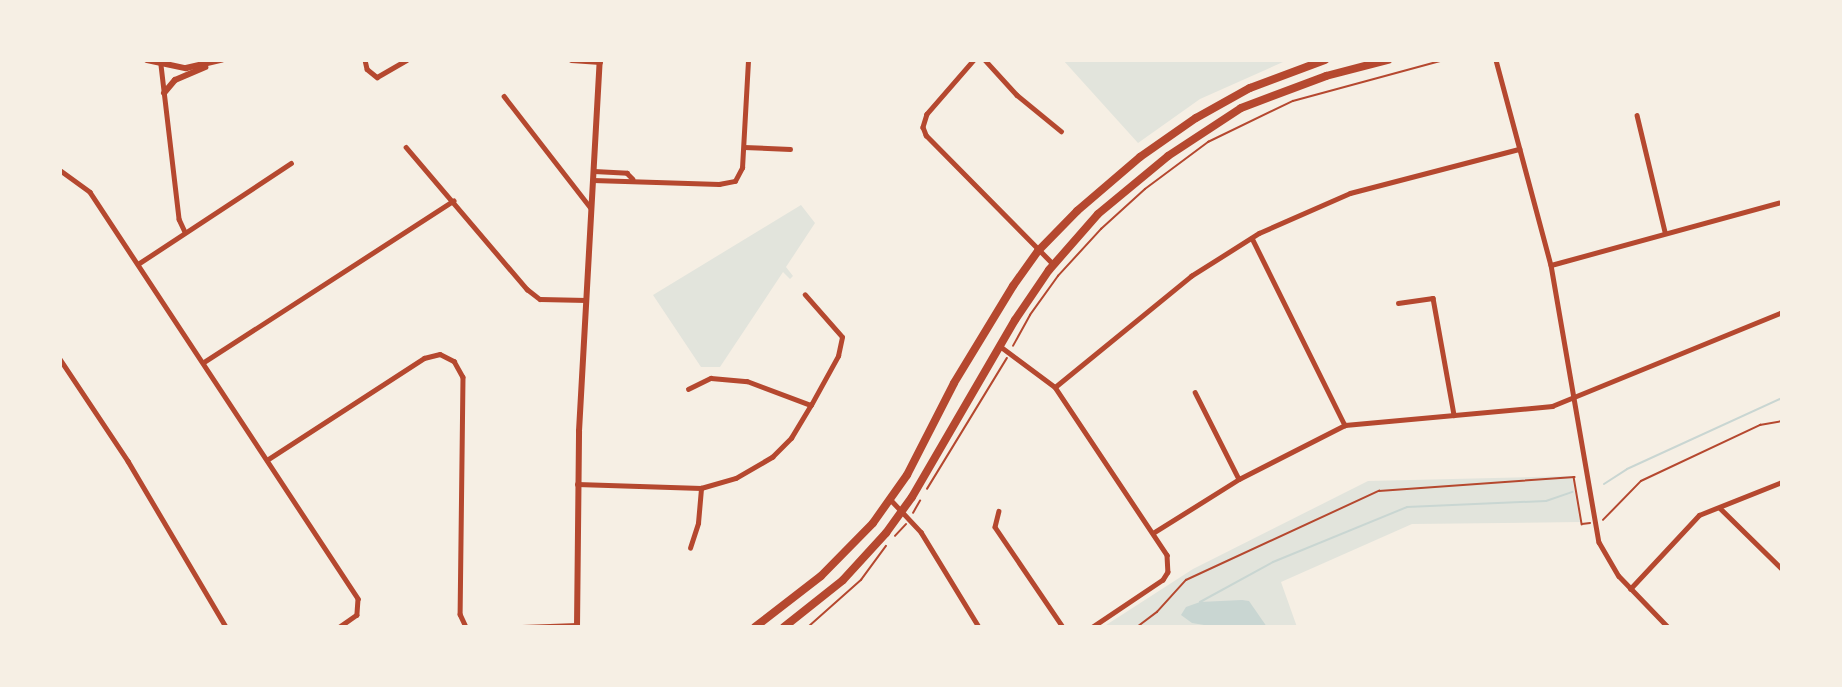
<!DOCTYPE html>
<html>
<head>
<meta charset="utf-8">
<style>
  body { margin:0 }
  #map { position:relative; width:1842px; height:687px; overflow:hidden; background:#f6efe4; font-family:Karla,sans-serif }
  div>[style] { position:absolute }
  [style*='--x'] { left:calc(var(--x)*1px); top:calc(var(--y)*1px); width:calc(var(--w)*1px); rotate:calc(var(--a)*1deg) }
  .green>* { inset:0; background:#e2e4dc }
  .water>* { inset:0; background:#c9d6d2 }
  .stream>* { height:2px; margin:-1px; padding:0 1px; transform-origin:1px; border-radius:1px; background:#c9d6d2 }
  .path>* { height:1.5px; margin:-0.75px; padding:0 0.75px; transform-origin:0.75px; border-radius:0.75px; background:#b5482f }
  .minor>* { height:4.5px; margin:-2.25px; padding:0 2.25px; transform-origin:2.25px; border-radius:2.25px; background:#b5482f }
  .tertiary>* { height:6px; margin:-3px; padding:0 3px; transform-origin:3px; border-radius:3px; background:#b5482f }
  .primary>* { height:8px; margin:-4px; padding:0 4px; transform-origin:4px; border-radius:4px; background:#b5482f }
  span { translate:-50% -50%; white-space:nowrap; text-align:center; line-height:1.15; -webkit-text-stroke:5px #f6efe4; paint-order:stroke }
  .frame { position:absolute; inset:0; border:62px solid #f6efe4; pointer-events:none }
</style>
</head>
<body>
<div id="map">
  <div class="green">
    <div style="clip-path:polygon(1063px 60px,1282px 60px,1283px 62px,1200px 99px,1138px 143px)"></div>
    <div style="clip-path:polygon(801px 205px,815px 223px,786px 267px,793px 276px,790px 279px,783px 272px,720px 367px,701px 367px,653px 295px)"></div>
    <div style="clip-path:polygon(1572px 476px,1580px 522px,1412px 524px,1281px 582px,1297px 627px,1103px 627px,1193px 569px,1368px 481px)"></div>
  </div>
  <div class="water">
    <div style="clip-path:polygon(1242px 600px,1249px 601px,1267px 627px,1216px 627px,1192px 623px,1181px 615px,1186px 607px,1200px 602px)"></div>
  </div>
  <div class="stream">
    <div style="--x:1604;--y:484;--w:27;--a:-33"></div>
    <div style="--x:1627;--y:469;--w:170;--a:-24.6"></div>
    <div style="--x:1200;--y:602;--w:83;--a:-28.7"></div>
    <div style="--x:1273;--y:562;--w:145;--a:-22.3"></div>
    <div style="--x:1407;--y:507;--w:139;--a:-2.5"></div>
    <div style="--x:1546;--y:501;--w:28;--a:-19"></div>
  </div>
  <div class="path">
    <div style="--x:1013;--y:346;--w:35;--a:-61"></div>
    <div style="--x:1030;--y:315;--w:48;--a:-54.3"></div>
    <div style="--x:1058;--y:276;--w:64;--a:-47.5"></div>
    <div style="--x:1101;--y:229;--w:59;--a:-42.3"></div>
    <div style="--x:1145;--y:189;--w:79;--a:-36.7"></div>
    <div style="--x:1208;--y:142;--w:94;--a:-25.8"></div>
    <div style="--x:1293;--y:101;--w:156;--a:-15.2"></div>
    <div style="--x:927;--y:489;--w:153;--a:-58.6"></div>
    <div style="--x:913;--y:513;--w:14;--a:-60"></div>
    <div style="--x:1603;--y:520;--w:54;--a:-45.7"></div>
    <div style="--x:1641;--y:481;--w:132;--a:-25.2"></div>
    <div style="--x:1760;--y:425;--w:22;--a:-10"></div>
    <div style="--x:895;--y:536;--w:16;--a:-47"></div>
    <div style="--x:808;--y:627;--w:71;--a:-41.6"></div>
    <div style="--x:861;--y:580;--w:42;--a:-53.7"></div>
    <div style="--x:1137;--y:627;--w:25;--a:-37"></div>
    <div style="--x:1157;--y:612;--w:43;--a:-47.8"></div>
    <div style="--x:1186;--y:580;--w:213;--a:-24.8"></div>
    <div style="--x:1379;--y:491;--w:196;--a:-4.1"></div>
    <div style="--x:1574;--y:477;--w:48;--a:80.3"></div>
    <div style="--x:1582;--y:524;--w:8;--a:-7"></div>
  </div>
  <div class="minor">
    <div style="--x:365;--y:60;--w:9;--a:77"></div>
    <div style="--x:367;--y:69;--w:13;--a:39"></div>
    <div style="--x:377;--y:77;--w:34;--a:-30"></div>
    <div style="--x:571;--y:60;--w:29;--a:4"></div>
    <div style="--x:974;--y:60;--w:72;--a:131"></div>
    <div style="--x:927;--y:114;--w:14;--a:107"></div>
    <div style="--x:923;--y:127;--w:9;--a:69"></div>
    <div style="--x:926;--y:135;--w:182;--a:45.4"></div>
    <div style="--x:985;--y:60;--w:47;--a:47.6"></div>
    <div style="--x:1017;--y:95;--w:57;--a:39.3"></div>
    <div style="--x:1496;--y:60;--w:212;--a:75"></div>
    <div style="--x:1551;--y:265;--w:281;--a:80.2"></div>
    <div style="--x:1599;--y:542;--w:39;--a:60"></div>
    <div style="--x:1619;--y:576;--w:71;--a:46.1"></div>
    <div style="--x:161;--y:65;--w:155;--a:83.3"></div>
    <div style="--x:179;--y:219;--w:14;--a:65"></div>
    <div style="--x:504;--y:96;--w:142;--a:52.2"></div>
    <div style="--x:1637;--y:115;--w:120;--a:76.5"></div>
    <div style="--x:406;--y:147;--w:187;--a:49.6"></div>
    <div style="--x:527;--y:289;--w:16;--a:38"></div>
    <div style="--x:540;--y:299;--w:46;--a:1.2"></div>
    <div style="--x:744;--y:147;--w:46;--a:2.5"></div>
    <div style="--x:60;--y:170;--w:37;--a:36"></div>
    <div style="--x:90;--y:192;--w:487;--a:56.6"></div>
    <div style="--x:358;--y:599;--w:16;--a:94"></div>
    <div style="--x:357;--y:615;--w:21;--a:145"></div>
    <div style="--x:594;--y:171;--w:33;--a:3"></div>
    <div style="--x:627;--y:173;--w:8;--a:45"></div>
    <div style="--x:593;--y:180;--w:126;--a:1.8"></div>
    <div style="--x:719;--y:184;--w:16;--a:-11"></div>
    <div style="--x:735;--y:181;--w:15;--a:-62"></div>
    <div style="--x:742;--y:168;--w:108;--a:-86.8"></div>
    <div style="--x:1252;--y:238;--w:209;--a:63.6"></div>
    <div style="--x:138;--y:264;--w:183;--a:-33.4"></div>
    <div style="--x:1551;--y:265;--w:239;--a:-15.3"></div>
    <div style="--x:1398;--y:303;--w:35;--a:-8"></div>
    <div style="--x:1433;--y:298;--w:119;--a:79.8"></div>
    <div style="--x:1000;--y:346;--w:69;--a:36.7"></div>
    <div style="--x:1055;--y:387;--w:202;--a:56.3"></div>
    <div style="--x:1167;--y:555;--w:17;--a:87"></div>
    <div style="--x:1168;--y:572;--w:9;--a:122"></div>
    <div style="--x:1163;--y:580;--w:84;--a:146.1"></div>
    <div style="--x:60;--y:359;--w:123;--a:56.3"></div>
    <div style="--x:128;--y:461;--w:193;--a:59.4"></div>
    <div style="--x:204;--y:362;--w:297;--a:-32.9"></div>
    <div style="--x:1055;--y:387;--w:176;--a:-39.2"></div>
    <div style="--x:1191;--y:276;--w:80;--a:-32.3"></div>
    <div style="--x:1259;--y:233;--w:99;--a:-23.7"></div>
    <div style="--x:1350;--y:193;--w:175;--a:-14.6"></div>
    <div style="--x:688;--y:389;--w:25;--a:-26"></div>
    <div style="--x:711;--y:378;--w:36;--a:5"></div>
    <div style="--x:747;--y:381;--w:68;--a:20.6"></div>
    <div style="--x:1195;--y:392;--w:97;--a:63.2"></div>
    <div style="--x:267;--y:460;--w:187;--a:-33"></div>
    <div style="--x:424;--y:358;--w:16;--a:-14"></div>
    <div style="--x:440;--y:354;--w:16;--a:27"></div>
    <div style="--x:454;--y:361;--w:18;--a:61"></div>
    <div style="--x:463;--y:377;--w:237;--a:90.7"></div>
    <div style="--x:460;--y:614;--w:14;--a:65"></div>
    <div style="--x:577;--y:484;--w:124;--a:1.8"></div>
    <div style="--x:701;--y:488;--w:36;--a:-16"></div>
    <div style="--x:736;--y:478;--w:42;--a:-30.3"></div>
    <div style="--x:772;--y:457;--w:27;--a:-45"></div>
    <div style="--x:791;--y:438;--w:39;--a:-59"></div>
    <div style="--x:811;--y:405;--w:56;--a:-61.1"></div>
    <div style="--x:838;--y:356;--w:19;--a:-78"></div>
    <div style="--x:842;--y:337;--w:56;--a:-131.4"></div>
    <div style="--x:891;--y:500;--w:44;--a:46.8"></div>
    <div style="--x:921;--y:532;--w:111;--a:58.6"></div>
    <div style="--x:1720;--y:508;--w:87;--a:44.5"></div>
    <div style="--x:999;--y:511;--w:16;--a:104"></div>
    <div style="--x:995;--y:527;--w:121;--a:55.8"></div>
    <div style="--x:1153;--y:533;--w:102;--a:-32.1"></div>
    <div style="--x:1239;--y:479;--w:119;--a:-27"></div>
    <div style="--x:1345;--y:425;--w:208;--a:-5.2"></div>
    <div style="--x:1552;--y:406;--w:248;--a:-22.2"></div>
    <div style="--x:690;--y:548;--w:26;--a:-72"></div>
    <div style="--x:698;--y:523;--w:35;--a:-85"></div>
    <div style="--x:1630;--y:589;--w:101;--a:-47"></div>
    <div style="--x:1699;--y:515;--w:89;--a:-21.7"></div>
    <div style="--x:522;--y:627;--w:55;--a:-2.1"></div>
  </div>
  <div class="tertiary">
    <div style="--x:147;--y:60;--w:40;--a:12"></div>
    <div style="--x:186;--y:68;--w:37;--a:-13"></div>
    <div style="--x:164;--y:93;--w:17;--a:-50"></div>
    <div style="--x:175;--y:80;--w:33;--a:-23"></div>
    <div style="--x:577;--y:627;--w:196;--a:-89.4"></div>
    <div style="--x:579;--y:431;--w:372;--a:-86.8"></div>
  </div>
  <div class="primary">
    <div style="--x:755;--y:627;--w:83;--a:-37.7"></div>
    <div style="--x:821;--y:576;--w:74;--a:-45.5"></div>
    <div style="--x:873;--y:523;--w:59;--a:-54.7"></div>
    <div style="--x:907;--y:475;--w:103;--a:-62.9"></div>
    <div style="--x:954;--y:383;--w:114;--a:-58.7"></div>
    <div style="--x:1013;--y:286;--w:43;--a:-54.5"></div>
    <div style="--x:1038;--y:251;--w:56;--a:-45.7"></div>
    <div style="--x:1077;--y:211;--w:83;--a:-40.6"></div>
    <div style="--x:1140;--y:157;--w:68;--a:-34.9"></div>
    <div style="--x:1196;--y:118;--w:62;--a:-29.1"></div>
    <div style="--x:1250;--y:88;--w:80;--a:-20.5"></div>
    <div style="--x:784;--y:627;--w:75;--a:-38.5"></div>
    <div style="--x:843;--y:580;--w:64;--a:-47.5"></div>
    <div style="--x:886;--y:533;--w:44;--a:-54.2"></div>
    <div style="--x:912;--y:497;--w:205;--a:-59.8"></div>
    <div style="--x:1015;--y:320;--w:60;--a:-55.8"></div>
    <div style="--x:1049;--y:270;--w:74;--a:-48.8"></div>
    <div style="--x:1098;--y:214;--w:91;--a:-39.6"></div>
    <div style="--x:1168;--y:156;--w:87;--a:-33.3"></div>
    <div style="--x:1241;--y:108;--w:91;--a:-20.6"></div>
    <div style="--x:1326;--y:76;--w:64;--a:-14.5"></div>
  </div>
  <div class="frame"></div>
</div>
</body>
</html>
